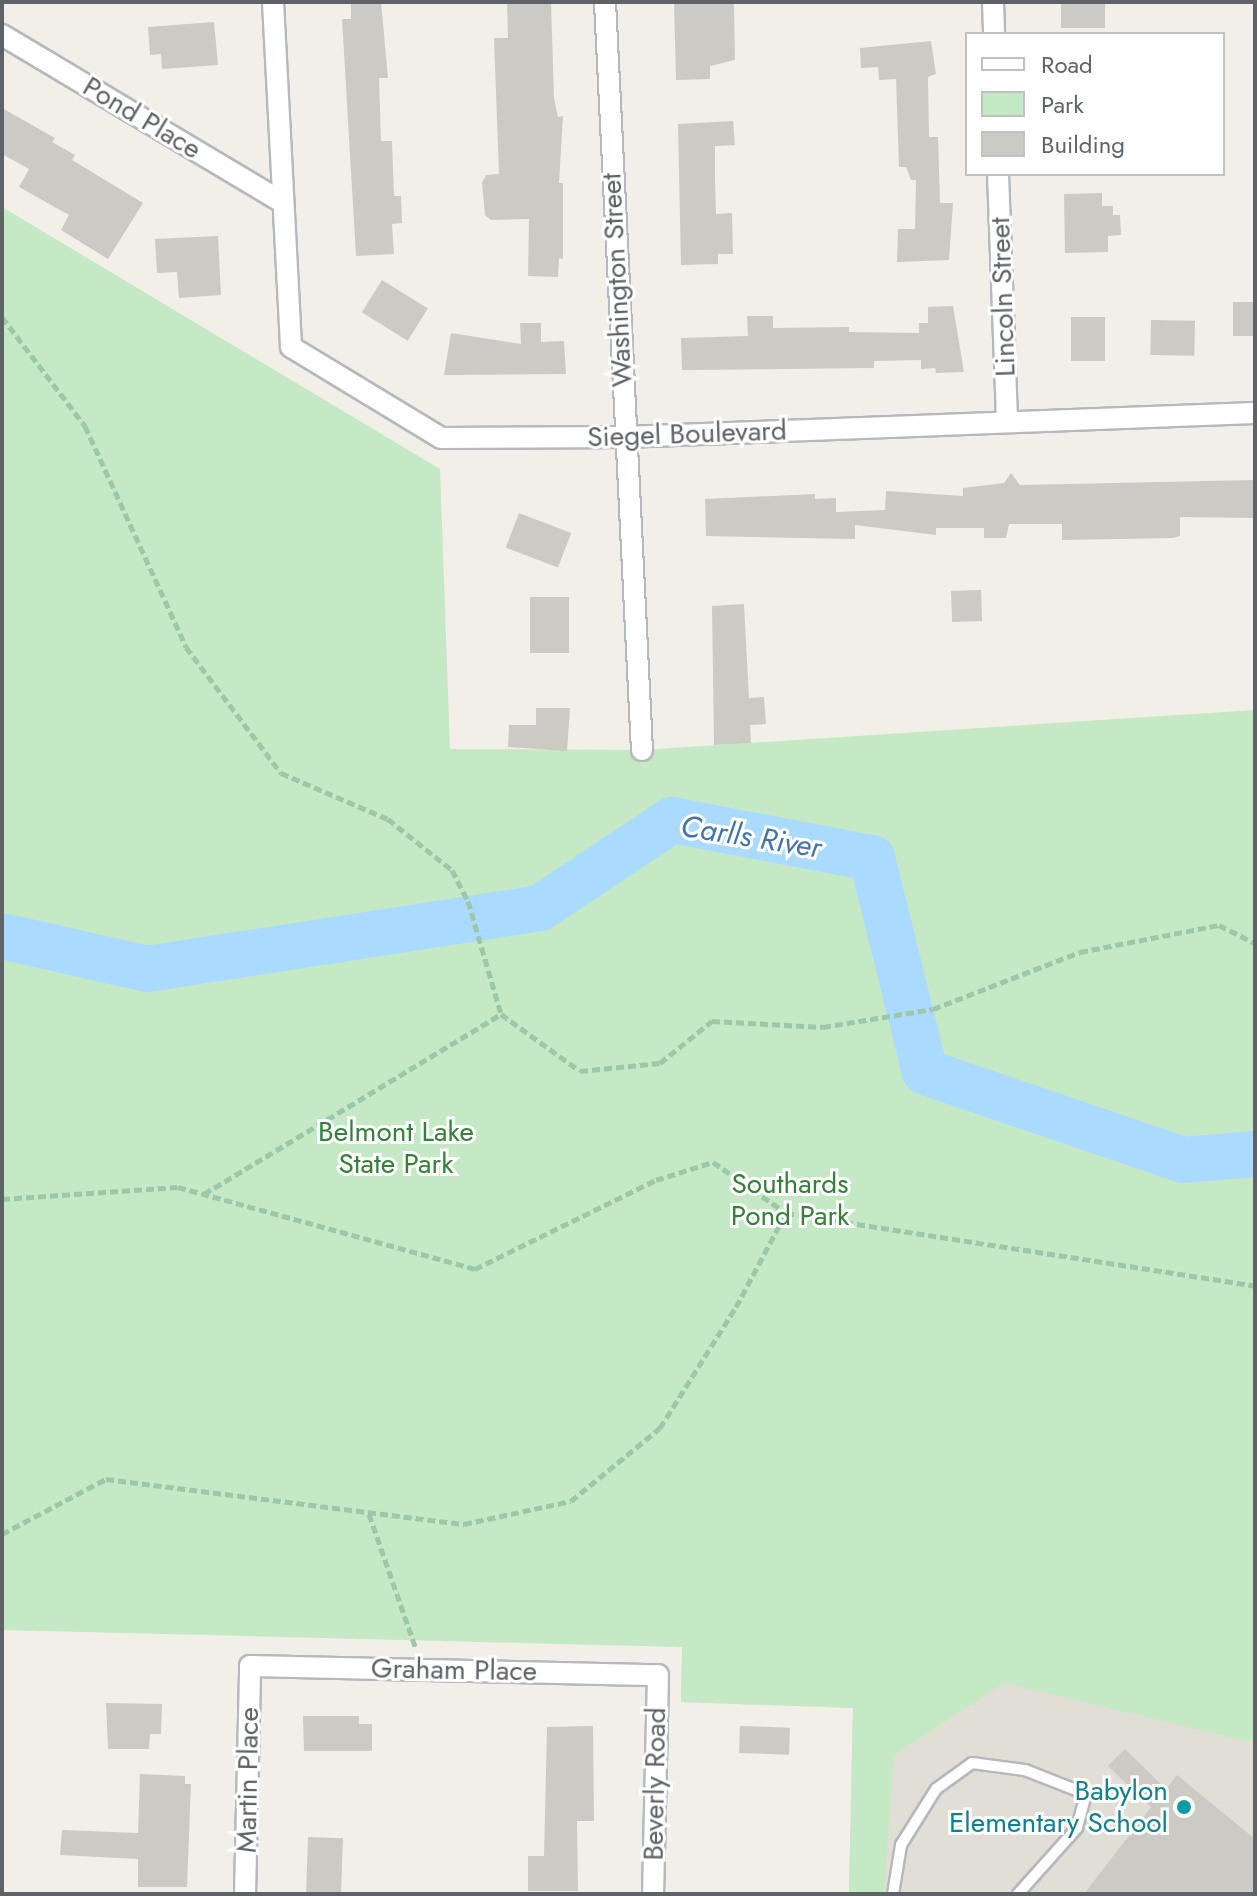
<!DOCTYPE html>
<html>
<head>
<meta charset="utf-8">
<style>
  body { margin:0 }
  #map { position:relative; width:1257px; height:1896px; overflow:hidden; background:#f1efe8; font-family:Jost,sans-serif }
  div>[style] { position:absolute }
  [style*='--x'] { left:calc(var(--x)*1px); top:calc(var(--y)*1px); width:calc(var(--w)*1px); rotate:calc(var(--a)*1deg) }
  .education>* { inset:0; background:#e1ded6 }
  .green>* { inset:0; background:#c5e8c5 }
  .river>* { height:46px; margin:-23px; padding:0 23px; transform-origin:23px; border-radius:23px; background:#aadaff }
  .building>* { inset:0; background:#cccac5; transform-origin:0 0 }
  .path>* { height:5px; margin-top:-2.5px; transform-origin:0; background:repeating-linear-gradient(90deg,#9cc7a9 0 8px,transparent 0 12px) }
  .roads { filter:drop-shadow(2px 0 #b5b8bc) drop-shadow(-2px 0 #b5b8bc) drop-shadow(0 2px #b5b8bc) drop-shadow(0 -2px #b5b8bc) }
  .lane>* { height:10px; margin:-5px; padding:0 5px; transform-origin:5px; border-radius:5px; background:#fff }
  .street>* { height:20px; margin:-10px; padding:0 10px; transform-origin:10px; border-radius:10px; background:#fff }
  .dots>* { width:22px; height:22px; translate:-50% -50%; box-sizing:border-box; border:4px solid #fff; border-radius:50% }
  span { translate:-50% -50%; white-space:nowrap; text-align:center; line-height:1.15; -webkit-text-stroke:6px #fff; paint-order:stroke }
  .street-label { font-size:28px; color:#5f6368 }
  .park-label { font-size:28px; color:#348238 }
  .culture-label { font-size:28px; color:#0d838f }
  .right { translate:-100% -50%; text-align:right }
  .water-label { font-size:30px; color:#4174aa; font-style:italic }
  .frame { position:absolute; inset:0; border:4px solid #5f6368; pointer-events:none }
  .legend { position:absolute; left:965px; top:32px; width:260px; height:144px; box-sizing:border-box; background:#fff; border:2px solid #bfc1c3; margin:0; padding:10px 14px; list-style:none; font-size:24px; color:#5f6368 }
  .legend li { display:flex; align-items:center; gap:16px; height:40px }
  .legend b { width:40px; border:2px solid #bfc1c3 }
</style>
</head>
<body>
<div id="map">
  <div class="education">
    <div style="clip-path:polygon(688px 1415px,1255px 1445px,1255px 1894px,849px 1894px,853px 1708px,681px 1702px)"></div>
  </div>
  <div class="green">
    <div style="clip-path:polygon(2px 207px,440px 469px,450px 749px,642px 750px,1255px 710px,1255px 1743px,1004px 1683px,894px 1755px,884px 1894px,849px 1894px,853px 1708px,681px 1702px,682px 1647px,2px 1630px)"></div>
  </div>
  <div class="river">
    <div style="--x:2;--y:936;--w:149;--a:12.8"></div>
    <div style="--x:147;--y:969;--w:398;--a:-8.8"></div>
    <div style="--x:540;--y:908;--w:159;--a:-33.7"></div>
    <div style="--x:672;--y:820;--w:204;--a:10.8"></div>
    <div style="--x:872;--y:858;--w:220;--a:76.1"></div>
    <div style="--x:925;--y:1072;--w:273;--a:18.8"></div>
    <div style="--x:1183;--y:1160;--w:72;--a:-4.8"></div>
  </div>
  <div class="building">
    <div style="clip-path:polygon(351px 2px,381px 2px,388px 78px,379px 78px,381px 141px,392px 141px,394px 196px,401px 196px,402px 223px,392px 224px,394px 254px,356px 256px,342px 19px,351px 19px)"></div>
    <div style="clip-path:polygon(551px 2px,554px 98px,558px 117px,563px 116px,559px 183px,563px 183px,563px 259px,559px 258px,558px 277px,528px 276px,529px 219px,491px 220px,485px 215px,482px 183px,486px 175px,499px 174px,494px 38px,508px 38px,507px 3px)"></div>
    <div style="clip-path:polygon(674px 2px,734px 2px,735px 60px,710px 66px,710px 79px,676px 80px)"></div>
    <div style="left:1061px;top:2px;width:44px;height:26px"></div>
    <div style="clip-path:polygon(214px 22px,218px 65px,162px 69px,161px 54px,150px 55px,148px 27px)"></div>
    <div style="clip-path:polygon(931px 41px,936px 74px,928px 77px,929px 137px,938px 137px,940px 203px,953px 203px,949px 260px,897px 262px,898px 229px,915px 229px,916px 180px,911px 180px,906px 167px,899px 167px,896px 79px,879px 80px,878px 67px,861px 68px,860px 48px)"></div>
    <div style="clip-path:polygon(2px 108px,55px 138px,52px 142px,75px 155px,72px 160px,143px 203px,108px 259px,61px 230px,69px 215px,19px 187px,29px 169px,2px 154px)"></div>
    <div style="clip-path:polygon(733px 121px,735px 145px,715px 146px,715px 179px,716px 214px,732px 213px,733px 254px,718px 254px,718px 264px,681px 265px,678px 124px)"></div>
    <div style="clip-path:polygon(1102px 193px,1102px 206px,1113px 206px,1113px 215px,1120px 215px,1121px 235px,1108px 236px,1108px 252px,1065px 253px,1064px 194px)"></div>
    <div style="clip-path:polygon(218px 236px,221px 295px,179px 298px,177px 272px,157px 273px,155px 239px)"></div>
    <div style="left:382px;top:280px;width:54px;height:38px;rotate:32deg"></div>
    <div style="left:1255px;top:302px;width:34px;height:22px;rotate:90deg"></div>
    <div style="clip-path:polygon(953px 306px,964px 372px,936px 373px,935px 368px,921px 369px,921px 360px,874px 361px,874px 368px,682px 370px,681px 338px,748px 336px,747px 316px,773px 316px,773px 328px,849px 327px,849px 332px,919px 333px,919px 323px,928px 323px,928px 307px)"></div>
    <div style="left:1105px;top:317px;width:44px;height:34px;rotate:90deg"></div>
    <div style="left:1151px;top:320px;width:44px;height:35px;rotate:1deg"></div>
    <div style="clip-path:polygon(520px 323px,541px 323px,541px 342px,564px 341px,566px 374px,444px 375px,451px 333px,521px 344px)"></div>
    <div style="clip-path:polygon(1011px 473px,1020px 485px,1255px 480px,1255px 518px,1180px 517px,1180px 536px,1173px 538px,1062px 540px,1062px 524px,1009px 524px,1006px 538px,984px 538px,984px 528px,936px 528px,936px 535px,855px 525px,855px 539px,706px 536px,705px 499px,815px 494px,815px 499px,836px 498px,836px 512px,885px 510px,886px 491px,963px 496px,963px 488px,1004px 483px)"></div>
    <div style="left:519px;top:513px;width:56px;height:37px;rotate:21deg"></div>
    <div style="left:981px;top:590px;width:31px;height:30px;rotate:88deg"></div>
    <div style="left:530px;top:597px;width:39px;height:56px"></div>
    <div style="clip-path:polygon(744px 604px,749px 698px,764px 697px,766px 724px,750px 725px,751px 743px,714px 745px,712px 606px)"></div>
    <div style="clip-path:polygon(536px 708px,570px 708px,567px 751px,508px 747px,509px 725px,536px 725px)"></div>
    <div style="clip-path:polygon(106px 1703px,162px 1704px,161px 1734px,150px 1734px,149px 1749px,108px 1749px)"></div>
    <div style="clip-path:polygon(303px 1716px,359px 1716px,359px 1724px,372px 1724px,372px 1751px,304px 1751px)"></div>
    <div style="clip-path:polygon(593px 1726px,594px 1821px,577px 1821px,578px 1891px,528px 1891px,528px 1856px,544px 1856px,547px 1727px)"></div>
    <div style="left:740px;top:1726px;width:50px;height:27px;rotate:2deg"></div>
    <div style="clip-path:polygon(1125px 1749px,1166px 1789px,1177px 1775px,1255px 1839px,1255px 1894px,1084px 1894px,1151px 1807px,1108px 1766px)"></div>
    <div style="clip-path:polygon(140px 1774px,185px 1776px,185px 1784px,191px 1784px,187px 1887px,138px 1887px,138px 1859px,60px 1855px,62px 1830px,138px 1833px)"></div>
    <div style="left:308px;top:1837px;width:35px;height:55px;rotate:2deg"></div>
  </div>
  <div class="path">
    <div style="--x:2;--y:317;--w:137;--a:52.7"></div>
    <div style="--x:85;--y:426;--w:243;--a:65.4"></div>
    <div style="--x:186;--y:647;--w:158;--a:53"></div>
    <div style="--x:281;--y:773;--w:116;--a:23.3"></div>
    <div style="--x:388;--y:819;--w:82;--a:38.6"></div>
    <div style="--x:452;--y:870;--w:35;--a:63"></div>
    <div style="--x:468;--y:901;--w:118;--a:73.7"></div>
    <div style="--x:501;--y:1014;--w:97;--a:35.8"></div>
    <div style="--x:580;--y:1071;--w:80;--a:-5.7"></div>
    <div style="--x:660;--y:1063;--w:67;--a:-38.9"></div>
    <div style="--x:712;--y:1021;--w:111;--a:3.1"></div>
    <div style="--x:823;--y:1027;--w:111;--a:-9.3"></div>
    <div style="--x:933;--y:1009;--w:158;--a:-21.2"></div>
    <div style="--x:1080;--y:952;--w:142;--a:-11"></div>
    <div style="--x:1219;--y:925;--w:40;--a:26.6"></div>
    <div style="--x:204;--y:1194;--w:347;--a:-31.2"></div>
    <div style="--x:2;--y:1199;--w:176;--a:-3.9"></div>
    <div style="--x:178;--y:1187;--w:308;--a:15.4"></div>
    <div style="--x:475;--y:1269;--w:202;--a:-26.2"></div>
    <div style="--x:656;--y:1180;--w:60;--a:-17.5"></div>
    <div style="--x:713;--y:1162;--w:89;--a:34.9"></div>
    <div style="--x:786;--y:1213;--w:475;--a:8.8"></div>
    <div style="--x:369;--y:1514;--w:143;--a:70.8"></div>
    <div style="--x:2;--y:1534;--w:118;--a:-27.9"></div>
    <div style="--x:106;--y:1479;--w:361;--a:7.2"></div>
    <div style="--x:464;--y:1524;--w:109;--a:-12.1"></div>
    <div style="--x:571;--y:1501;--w:115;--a:-39.4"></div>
    <div style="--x:660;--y:1428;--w:143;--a:-57.9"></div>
    <div style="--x:736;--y:1307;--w:106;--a:-62"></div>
  </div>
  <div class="roads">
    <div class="lane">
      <div style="--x:893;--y:1894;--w:50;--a:-80.7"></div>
      <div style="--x:901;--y:1845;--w:66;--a:-58"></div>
      <div style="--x:936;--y:1789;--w:44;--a:-35.8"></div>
      <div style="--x:972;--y:1763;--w:53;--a:7.5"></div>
      <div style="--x:1025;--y:1770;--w:66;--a:21.5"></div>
      <div style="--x:1086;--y:1794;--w:35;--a:105"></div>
      <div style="--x:1077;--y:1828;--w:89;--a:131.8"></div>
    </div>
    <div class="street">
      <div style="--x:273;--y:2;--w:345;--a:87"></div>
      <div style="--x:291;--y:347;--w:175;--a:31.2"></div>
      <div style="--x:441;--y:438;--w:183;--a:-0.3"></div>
      <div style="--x:624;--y:437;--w:631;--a:-2.18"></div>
      <div style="--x:605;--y:2;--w:749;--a:87.17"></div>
      <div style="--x:993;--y:2;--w:32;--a:88"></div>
      <div style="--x:2;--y:35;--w:326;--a:30.8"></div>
      <div style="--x:998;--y:174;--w:247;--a:87.9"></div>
      <div style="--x:245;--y:1894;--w:228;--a:-88.7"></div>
      <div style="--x:250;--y:1666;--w:408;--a:1.3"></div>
      <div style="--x:658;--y:1675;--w:219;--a:91.3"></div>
    </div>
  </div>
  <div class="dots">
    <div style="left:1184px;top:1807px;background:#0f9aa8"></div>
  </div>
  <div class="street-label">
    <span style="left:142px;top:118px;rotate:31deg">Pond Place</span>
    <span style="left:617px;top:280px;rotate:-93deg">Washington Street</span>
    <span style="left:1003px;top:297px;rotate:-92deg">Lincoln Street</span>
    <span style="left:687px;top:434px;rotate:-2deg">Siegel Boulevard</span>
    <span style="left:454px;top:1670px;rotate:1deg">Graham Place</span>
    <span style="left:248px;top:1780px;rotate:-89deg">Martin Place</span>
    <span style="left:655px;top:1784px;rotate:-89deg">Beverly Road</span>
  </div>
  <div class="park-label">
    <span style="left:396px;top:1148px">Belmont Lake<br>State Park</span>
    <span style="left:790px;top:1200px">Southards<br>Pond Park</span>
  </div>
  <div class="culture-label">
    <span class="right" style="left:1168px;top:1807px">Babylon<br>Elementary School</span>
  </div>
  <div class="water-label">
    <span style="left:751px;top:837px;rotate:9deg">Carlls River</span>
  </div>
  <div class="frame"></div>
  <ul class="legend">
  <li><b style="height:10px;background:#fff"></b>Road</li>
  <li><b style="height:22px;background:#c5e8c5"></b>Park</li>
  <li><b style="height:22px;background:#cccac5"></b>Building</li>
  </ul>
</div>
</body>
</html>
